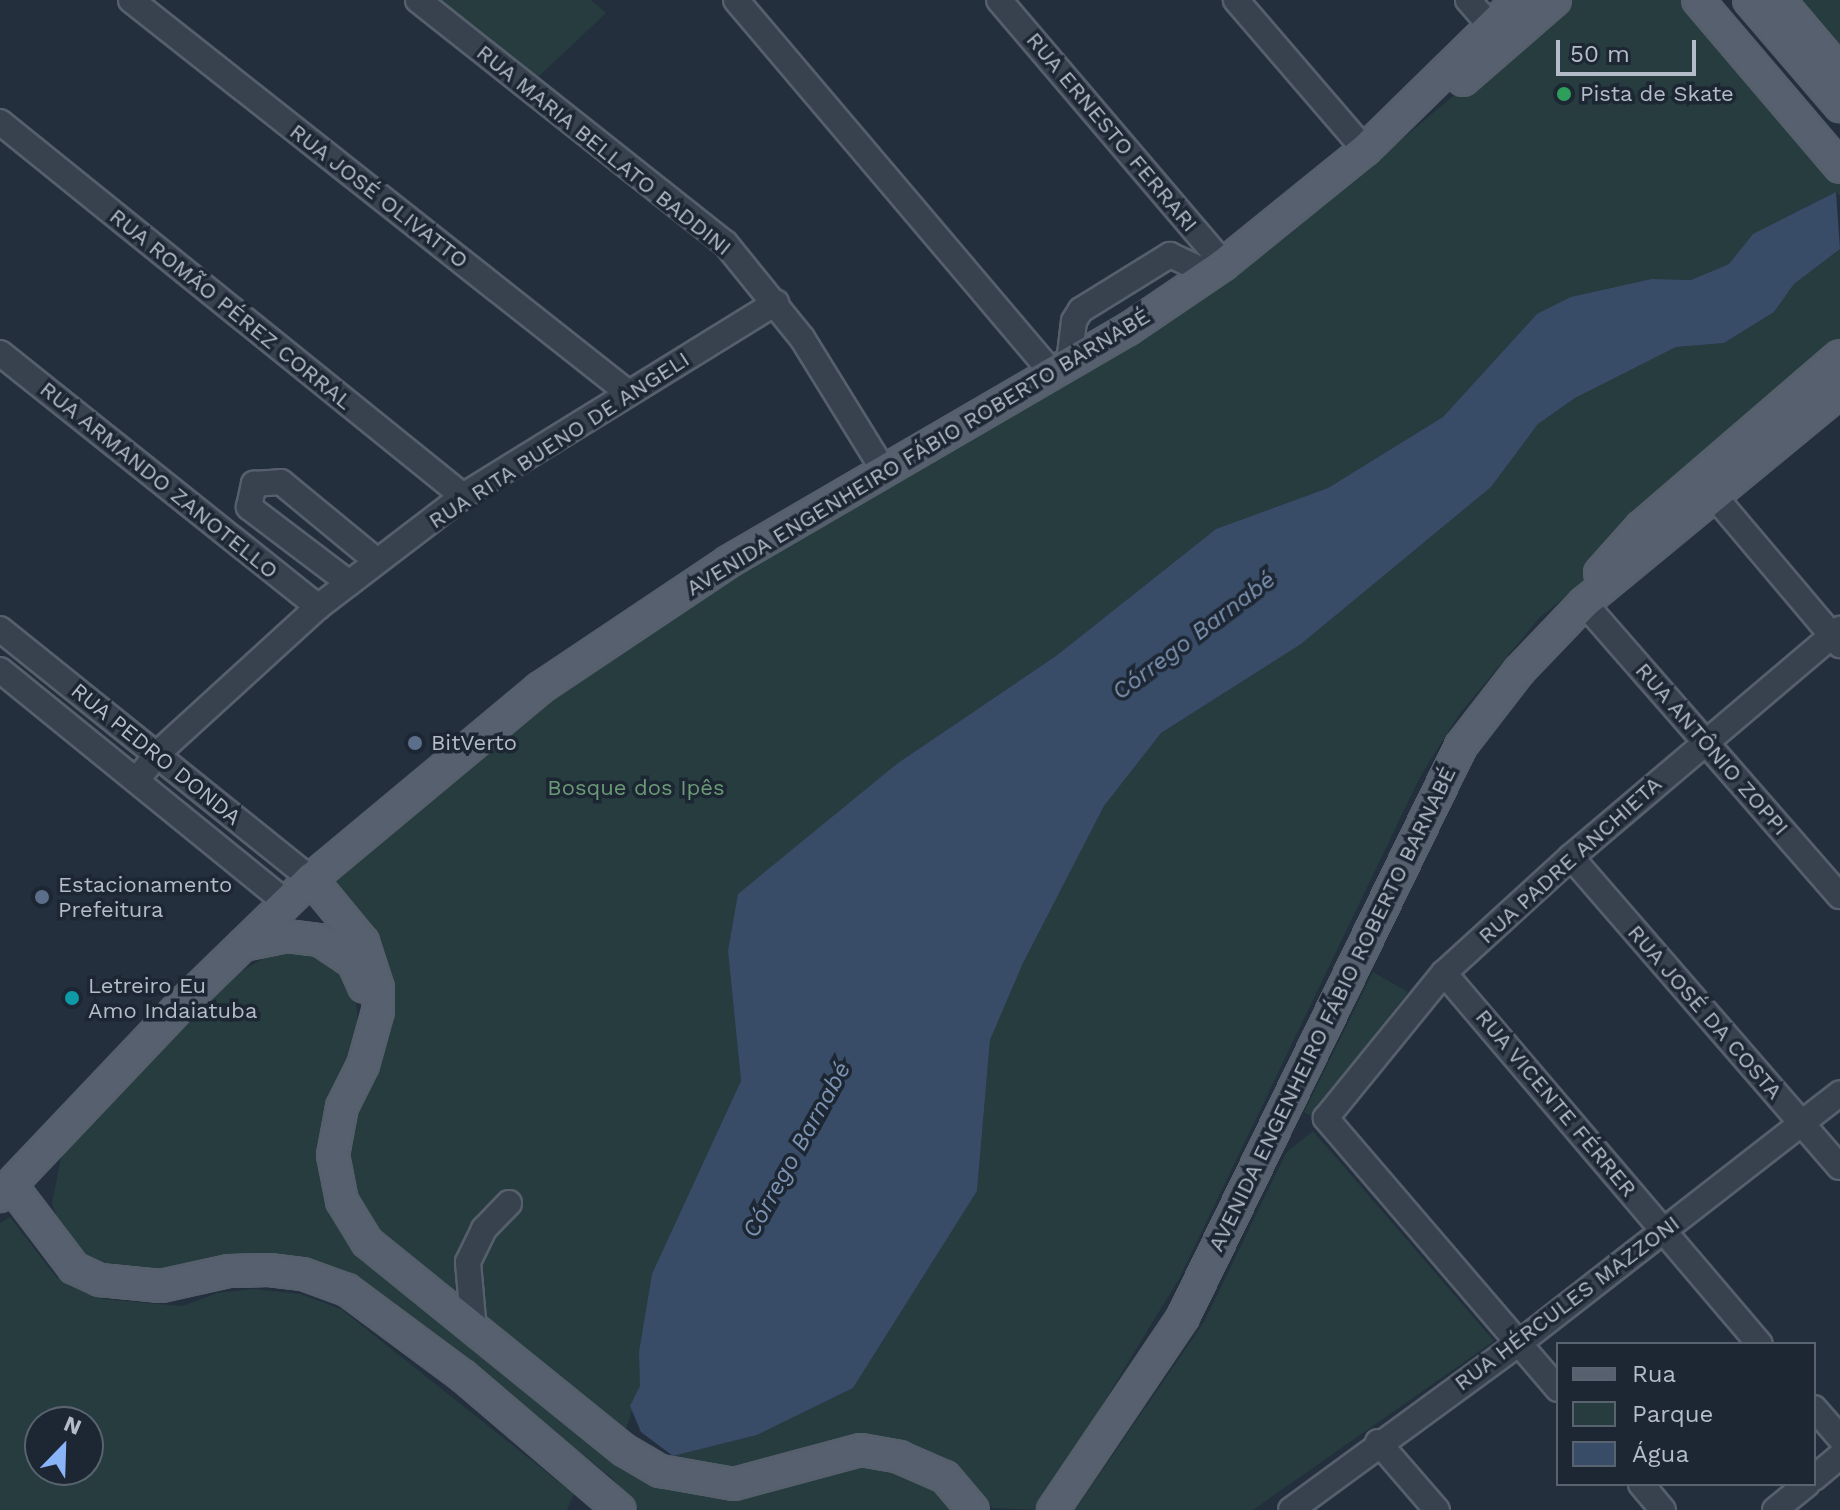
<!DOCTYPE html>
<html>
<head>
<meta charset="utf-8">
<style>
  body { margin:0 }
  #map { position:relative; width:1840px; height:1510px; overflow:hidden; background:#242f3e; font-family:"Work Sans",sans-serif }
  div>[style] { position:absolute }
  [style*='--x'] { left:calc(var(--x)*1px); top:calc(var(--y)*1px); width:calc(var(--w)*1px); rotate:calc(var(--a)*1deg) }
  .green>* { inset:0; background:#263c3f }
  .water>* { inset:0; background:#394c67 }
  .roads { filter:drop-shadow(2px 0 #565f6c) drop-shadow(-2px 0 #565f6c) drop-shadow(0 2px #565f6c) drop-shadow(0 -2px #565f6c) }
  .minor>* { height:24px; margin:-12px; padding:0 12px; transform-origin:12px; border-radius:12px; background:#38414e }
  .major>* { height:30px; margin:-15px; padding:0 15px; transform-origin:15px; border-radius:15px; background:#56606e }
  .dots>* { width:22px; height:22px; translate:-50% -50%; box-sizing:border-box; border:4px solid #1d2633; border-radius:50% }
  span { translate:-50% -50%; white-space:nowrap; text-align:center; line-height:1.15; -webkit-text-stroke:7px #1d2633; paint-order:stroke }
  .poi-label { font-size:22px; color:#b4bcc9 }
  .left { translate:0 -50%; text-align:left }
  .street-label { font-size:22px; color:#b4bcc9 }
  .park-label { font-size:22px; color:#6b9a76 }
  .water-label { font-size:24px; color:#7c92b1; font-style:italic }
  .legend { position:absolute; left:1556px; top:1342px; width:260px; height:144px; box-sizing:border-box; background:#1d2633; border:2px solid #59626f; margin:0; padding:10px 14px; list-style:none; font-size:24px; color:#b4bcc9 }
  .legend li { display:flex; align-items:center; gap:16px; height:40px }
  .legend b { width:40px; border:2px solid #59626f }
  .north { position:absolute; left:24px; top:1406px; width:80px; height:80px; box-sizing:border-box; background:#1d2633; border:2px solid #59626f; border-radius:50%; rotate:23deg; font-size:22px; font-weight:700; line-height:32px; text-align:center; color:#b4bcc9 }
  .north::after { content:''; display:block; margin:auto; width:28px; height:36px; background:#8ab4f8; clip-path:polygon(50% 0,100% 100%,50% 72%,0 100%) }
  .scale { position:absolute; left:1556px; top:40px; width:140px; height:36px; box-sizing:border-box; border:4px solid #b4bcc9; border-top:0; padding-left:10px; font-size:24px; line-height:28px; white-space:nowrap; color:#b4bcc9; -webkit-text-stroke:6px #1d2633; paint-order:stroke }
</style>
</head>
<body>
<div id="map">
  <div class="green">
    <div style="clip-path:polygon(436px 0,591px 0,606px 13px,535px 80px)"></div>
    <div style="clip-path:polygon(1567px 0,1688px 0,1840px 178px,1840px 196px,1836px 192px,1753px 234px,1729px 264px,1691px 280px,1652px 279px,1537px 314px,1443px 417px,1328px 488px,1216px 529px,1056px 656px,898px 763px,728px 951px,741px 1081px,645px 1320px,640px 1386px,625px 1432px,374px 1230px,353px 1193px,347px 1155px,352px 1123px,382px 1042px,329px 879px,526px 715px,735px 566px,1066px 380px,1285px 238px)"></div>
    <div style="clip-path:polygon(1787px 0,1840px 0,1840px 63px)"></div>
    <div style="clip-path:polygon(1840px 249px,1840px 342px,1588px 579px,1539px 618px,1458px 716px,1420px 777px,1179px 1279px,1038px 1510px,993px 1508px,949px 1468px,866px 1437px,825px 1442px,750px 1468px,711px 1469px,673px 1456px,757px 1435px,853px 1388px,977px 1191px,990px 1040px,1023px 963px,1104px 806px,1161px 733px,1301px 644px,1491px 487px,1538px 424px,1575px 398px,1676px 347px,1724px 343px,1774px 312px,1794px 284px)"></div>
    <div style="clip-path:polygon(303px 946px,354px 972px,358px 1027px,327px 1200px,342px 1233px,366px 1259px,647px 1480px,724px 1499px,764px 1492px,846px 1464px,897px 1468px,932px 1485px,957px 1510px,639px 1510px,612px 1478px,391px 1302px,349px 1275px,277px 1256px,239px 1254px,169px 1271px,127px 1272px,85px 1257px,61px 1230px,52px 1203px,63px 1148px,230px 978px,279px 949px)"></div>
    <div style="clip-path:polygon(1373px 972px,1408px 992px,1313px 1117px,1304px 1112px)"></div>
    <div style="clip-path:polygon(1313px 1131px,1494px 1341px,1253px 1510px,1075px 1510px,1204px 1322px,1286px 1153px)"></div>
    <div style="clip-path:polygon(evenodd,10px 1217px,57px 1278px,102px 1299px,183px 1306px,217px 1293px,255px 1289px,300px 1294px,341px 1309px,574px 1494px,567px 1510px,0 1510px,0 1223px,10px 1217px,40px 1422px,88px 1422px,88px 1470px,40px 1470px,40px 1422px)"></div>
  </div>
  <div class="water">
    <div style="clip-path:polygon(1836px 192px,1840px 249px,1794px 284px,1774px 312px,1724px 343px,1676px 347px,1575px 398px,1538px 424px,1491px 487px,1301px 644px,1161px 733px,1104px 806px,1023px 963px,990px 1040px,977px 1191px,853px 1388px,757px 1435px,673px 1456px,641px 1432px,630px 1406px,640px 1386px,639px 1352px,652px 1274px,741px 1081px,728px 951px,738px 894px,898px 763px,1056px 656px,1216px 529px,1328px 488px,1443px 417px,1537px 314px,1571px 297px,1652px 279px,1691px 280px,1729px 264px,1753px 234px)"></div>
  </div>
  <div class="roads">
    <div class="minor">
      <div style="--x:131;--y:0;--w:632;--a:38.32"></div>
      <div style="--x:418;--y:0;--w:392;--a:38.4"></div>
      <div style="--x:725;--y:243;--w:122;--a:51"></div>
      <div style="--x:802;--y:338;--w:156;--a:58.3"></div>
      <div style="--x:736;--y:0;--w:488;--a:49.7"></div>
      <div style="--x:999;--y:0;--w:347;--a:49.6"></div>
      <div style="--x:1236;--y:0;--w:198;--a:49.3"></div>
      <div style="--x:1468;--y:0;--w:38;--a:49"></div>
      <div style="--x:0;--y:122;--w:595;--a:38.93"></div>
      <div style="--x:0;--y:353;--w:407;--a:38.6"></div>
      <div style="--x:1069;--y:363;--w:42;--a:-83.2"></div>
      <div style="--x:1074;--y:321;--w:13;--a:-58"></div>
      <div style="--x:1081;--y:310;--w:105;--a:-31.7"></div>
      <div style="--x:1170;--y:255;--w:42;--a:25.3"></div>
      <div style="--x:1715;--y:497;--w:194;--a:49.8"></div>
      <div style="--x:349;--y:583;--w:126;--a:-142.8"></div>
      <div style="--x:249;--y:507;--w:24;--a:-78"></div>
      <div style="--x:254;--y:484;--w:27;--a:-4"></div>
      <div style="--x:281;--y:482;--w:124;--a:39.5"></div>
      <div style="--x:1584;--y:603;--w:389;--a:48.9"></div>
      <div style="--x:0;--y:629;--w:399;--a:38.8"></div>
      <div style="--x:0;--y:670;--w:370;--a:39.1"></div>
      <div style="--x:137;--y:780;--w:33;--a:-52"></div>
      <div style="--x:157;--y:754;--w:218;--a:-42.4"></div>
      <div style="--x:318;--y:607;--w:183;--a:-37.4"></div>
      <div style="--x:463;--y:496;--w:368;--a:-31.7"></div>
      <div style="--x:1571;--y:857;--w:410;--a:49.1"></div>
      <div style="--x:1444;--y:973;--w:487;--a:49.6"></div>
      <div style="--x:474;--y:1331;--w:69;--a:-95"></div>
      <div style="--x:468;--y:1262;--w:37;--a:-64"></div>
      <div style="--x:484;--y:1229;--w:36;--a:-46"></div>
      <div style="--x:1558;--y:1389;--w:357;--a:-130.6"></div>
      <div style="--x:1326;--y:1118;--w:187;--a:-50.9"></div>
      <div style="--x:1444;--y:973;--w:172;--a:-42.4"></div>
      <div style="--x:1571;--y:857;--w:353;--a:-40.3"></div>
      <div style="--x:1814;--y:1408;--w:40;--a:49"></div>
      <div style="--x:1378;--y:1442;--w:90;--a:49.1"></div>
      <div style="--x:1814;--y:1478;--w:34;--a:-40"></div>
      <div style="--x:1641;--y:1484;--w:34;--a:50"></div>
      <div style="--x:1291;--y:1510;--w:281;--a:-36.2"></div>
      <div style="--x:1518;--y:1344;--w:408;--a:-37.9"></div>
      <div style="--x:1775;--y:1510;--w:41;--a:-39.1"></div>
    </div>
    <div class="major">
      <div style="--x:1698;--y:0;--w:219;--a:49.6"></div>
      <div style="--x:1749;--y:0;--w:140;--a:49.4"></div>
      <div style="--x:1779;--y:0;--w:94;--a:49.7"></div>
      <div style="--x:1463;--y:80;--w:122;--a:-41"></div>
      <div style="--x:1600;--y:573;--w:62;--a:-48.3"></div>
      <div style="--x:1641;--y:527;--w:262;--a:-40.7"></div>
      <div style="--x:311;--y:879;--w:82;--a:50.5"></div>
      <div style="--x:363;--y:942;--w:48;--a:71.9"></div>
      <div style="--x:378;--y:988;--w:23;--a:90"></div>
      <div style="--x:378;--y:1011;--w:56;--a:105.5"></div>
      <div style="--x:363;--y:1065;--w:47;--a:116.6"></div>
      <div style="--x:342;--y:1107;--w:49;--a:100.6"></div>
      <div style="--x:333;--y:1155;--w:47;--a:78.9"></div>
      <div style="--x:342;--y:1201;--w:48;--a:58.6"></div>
      <div style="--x:367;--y:1242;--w:331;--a:39"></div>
      <div style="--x:624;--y:1450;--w:42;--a:30.3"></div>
      <div style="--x:660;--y:1471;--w:75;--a:10"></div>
      <div style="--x:734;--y:1484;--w:131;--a:-15"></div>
      <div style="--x:861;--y:1450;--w:39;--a:10"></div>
      <div style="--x:899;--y:1457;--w:50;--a:23.5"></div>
      <div style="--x:945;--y:1477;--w:43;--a:49.7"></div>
      <div style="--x:243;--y:945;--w:45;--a:-11.6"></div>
      <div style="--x:287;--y:936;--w:33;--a:7"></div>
      <div style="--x:320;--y:940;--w:40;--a:34"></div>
      <div style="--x:353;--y:962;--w:27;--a:66"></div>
      <div style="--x:11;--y:1185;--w:104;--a:52.8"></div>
      <div style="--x:74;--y:1268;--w:29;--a:25"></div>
      <div style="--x:100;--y:1280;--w:61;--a:5.6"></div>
      <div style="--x:161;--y:1286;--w:70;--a:-12.4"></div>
      <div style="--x:229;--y:1271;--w:40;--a:-1.4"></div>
      <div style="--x:269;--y:1270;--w:34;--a:7"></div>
      <div style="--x:303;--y:1274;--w:47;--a:20"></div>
      <div style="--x:347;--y:1290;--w:144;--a:36.6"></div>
      <div style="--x:463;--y:1376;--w:206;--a:40.5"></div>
      <div style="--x:0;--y:1196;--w:267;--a:-46.5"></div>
      <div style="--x:184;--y:1002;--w:177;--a:-44.1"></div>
      <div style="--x:311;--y:879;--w:298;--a:-39.8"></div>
      <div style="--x:540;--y:688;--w:226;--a:-33.8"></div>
      <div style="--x:728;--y:562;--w:462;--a:-30.2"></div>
      <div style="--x:1127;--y:330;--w:117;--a:-34.2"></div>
      <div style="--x:1224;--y:264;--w:181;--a:-39"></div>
      <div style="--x:1365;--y:150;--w:214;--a:-44.4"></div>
      <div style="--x:1053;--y:1510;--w:233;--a:-56"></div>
      <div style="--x:1183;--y:1317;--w:635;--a:-64.04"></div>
      <div style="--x:1461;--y:746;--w:95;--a:-52.3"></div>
      <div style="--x:1519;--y:671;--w:94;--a:-46.3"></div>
      <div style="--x:1584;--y:603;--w:332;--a:-39.5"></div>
    </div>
  </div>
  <div class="dots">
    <div style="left:1564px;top:94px;background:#2e9e5b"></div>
    <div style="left:415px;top:743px;background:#5c6f8a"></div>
    <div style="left:42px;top:897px;background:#5c6f8a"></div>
    <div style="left:72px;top:998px;background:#0f9aa8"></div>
  </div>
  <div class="poi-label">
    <span class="left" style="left:1580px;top:94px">Pista de Skate</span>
    <span class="left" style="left:431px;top:743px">BitVerto</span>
    <span class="left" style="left:58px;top:897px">Estacionamento<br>Prefeitura</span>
    <span class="left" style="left:88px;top:998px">Letreiro Eu<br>Amo Indaiatuba</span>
  </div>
  <div class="street-label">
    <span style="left:1112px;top:132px;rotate:50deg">RUA ERNESTO FERRARI</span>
    <span style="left:604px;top:150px;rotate:39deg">RUA MARIA BELLATO BADDINI</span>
    <span style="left:379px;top:196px;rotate:38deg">RUA JOSÉ OLIVATTO</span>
    <span style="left:231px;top:309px;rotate:39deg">RUA ROMÃO PÉREZ CORRAL</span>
    <span style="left:559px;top:440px;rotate:-33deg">RUA RITA BUENO DE ANGELI</span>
    <span style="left:918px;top:452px;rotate:-31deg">AVENIDA ENGENHEIRO FÁBIO ROBERTO BARNABÉ</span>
    <span style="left:159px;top:480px;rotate:39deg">RUA ARMANDO ZANOTELLO</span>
    <span style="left:1712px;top:749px;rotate:49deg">RUA ANTÔNIO ZOPPI</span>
    <span style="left:156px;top:754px;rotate:39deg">RUA PEDRO DONDA</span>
    <span style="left:1570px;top:860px;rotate:-42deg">RUA PADRE ANCHIETA</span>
    <span style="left:1332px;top:1009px;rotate:-64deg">AVENIDA ENGENHEIRO FÁBIO ROBERTO BARNABÉ</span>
    <span style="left:1705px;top:1012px;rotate:49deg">RUA JOSÉ DA COSTA</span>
    <span style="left:1556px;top:1103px;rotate:50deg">RUA VICENTE FÉRRER</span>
    <span style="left:1567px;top:1303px;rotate:-37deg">RUA HÉRCULES MAZZONI</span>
  </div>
  <div class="park-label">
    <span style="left:636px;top:788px">Bosque dos Ipês</span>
  </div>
  <div class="water-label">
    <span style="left:1194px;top:636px;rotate:-37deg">Córrego Barnabé</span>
    <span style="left:797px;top:1150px;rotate:-61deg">Córrego Barnabé</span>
  </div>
  <ul class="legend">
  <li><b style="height:10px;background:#56606e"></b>Rua</li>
  <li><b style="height:22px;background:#263c3f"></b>Parque</li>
  <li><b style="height:22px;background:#394c67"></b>Água</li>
  </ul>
  <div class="north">N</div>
  <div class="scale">50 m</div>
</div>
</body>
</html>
